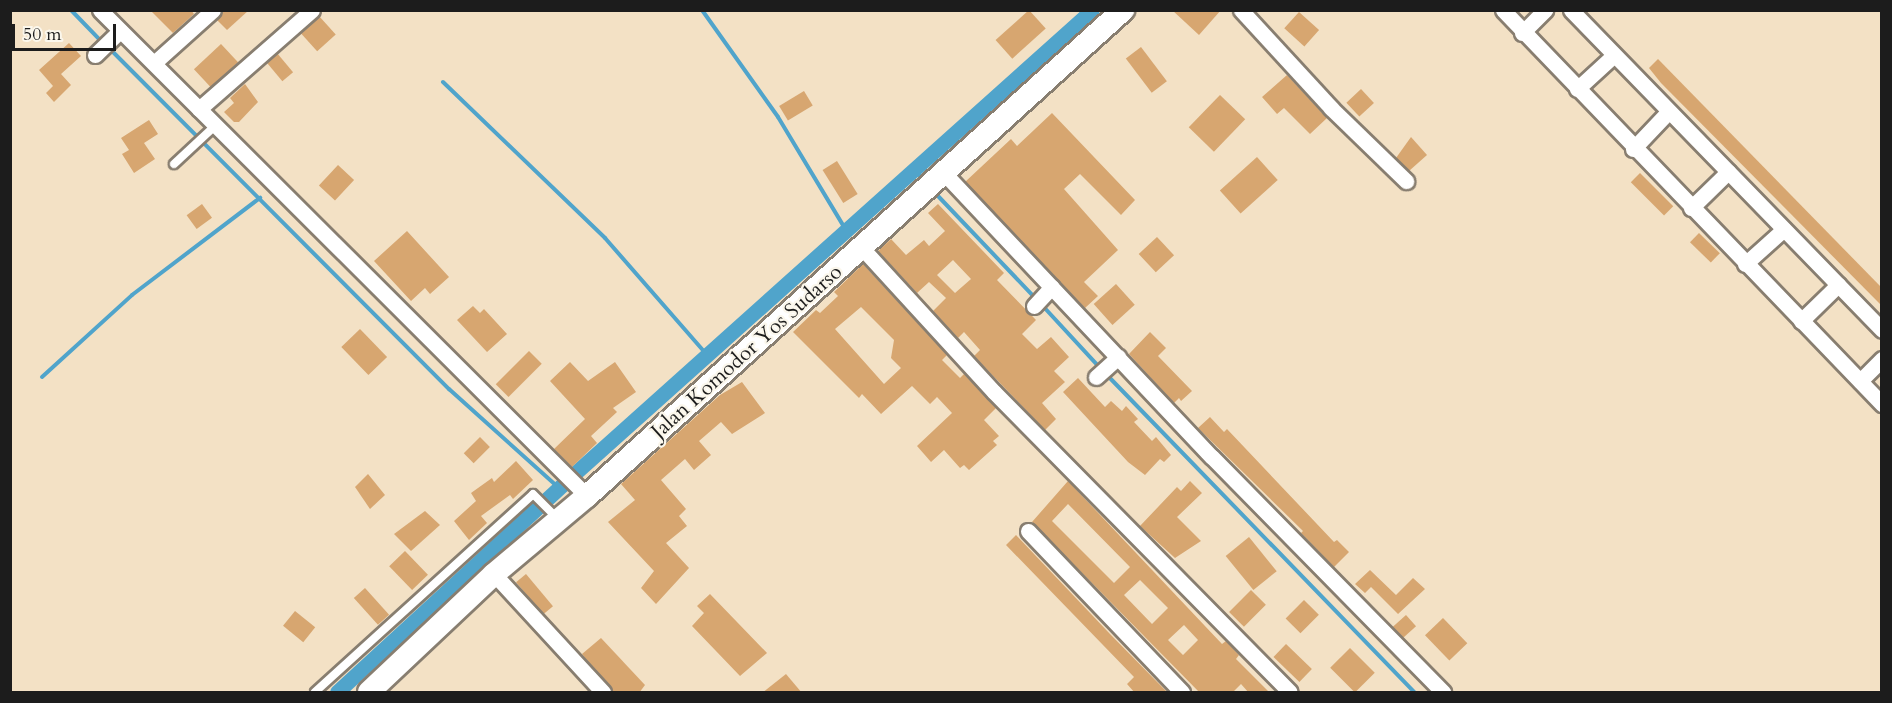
<!DOCTYPE html>
<html>
<head>
<meta charset="utf-8">
<style>
  body { margin:0 }
  #map { position:relative; width:1892px; height:703px; overflow:hidden; background:#f3e1c5; font-family:Cardo,serif }
  div>[style] { position:absolute }
  [style*='--x'] { left:calc(var(--x)*1px); top:calc(var(--y)*1px); width:calc(var(--w)*1px); rotate:calc(var(--a)*1deg) }
  .stream>* { height:4px; margin:-2px; padding:0 2px; transform-origin:2px; border-radius:2px; background:#50a4cb }
  .canal>* { height:15px; margin:-7.5px; padding:0 7.5px; transform-origin:7.5px; border-radius:7.5px; background:#50a4cb }
  .building>* { inset:0; background:#d7a670; transform-origin:0 0 }
  .roads { filter:drop-shadow(2px 0 #887e70) drop-shadow(-2px 0 #887e70) drop-shadow(0 2px #887e70) drop-shadow(0 -2px #887e70) }
  .lane>* { height:8px; margin:-4px; padding:0 4px; transform-origin:4px; border-radius:4px; background:#fff }
  .street>* { height:15px; margin:-7.5px; padding:0 7.5px; transform-origin:7.5px; border-radius:7.5px; background:#fff }
  .secondary>* { height:22px; margin:-11px; padding:0 11px; transform-origin:11px; border-radius:11px; background:#fff }
  span { translate:-50% -50%; white-space:nowrap; text-align:center; line-height:1.15; -webkit-text-stroke:4.5px #fbf7ec; paint-order:stroke }
  .street-label { font-size:21px; color:#1c1c1c }
  .frame { position:absolute; inset:0; border:12px solid #1c1c1c; pointer-events:none }
  .scale { position:absolute; left:12px; top:24px; width:104px; height:27px; box-sizing:border-box; border:3px solid #1c1c1c; border-top:0; padding-left:8px; font-size:18px; line-height:21px; white-space:nowrap; color:#1c1c1c; -webkit-text-stroke:4px #fbf7ec; paint-order:stroke }
</style>
</head>
<body>
<div id="map">
  <div class="stream">
    <div style="--x:71;--y:10;--w:46;--a:45.9"></div>
    <div style="--x:702;--y:10;--w:131;--a:54.6"></div>
    <div style="--x:778;--y:117;--w:132;--a:59"></div>
    <div style="--x:109;--y:48;--w:482;--a:45.1"></div>
    <div style="--x:449;--y:389;--w:148;--a:42"></div>
    <div style="--x:443;--y:82;--w:225;--a:43.9"></div>
    <div style="--x:605;--y:238;--w:155;--a:48.9"></div>
    <div style="--x:914;--y:169;--w:11;--a:49"></div>
    <div style="--x:938;--y:196;--w:141;--a:46.4"></div>
    <div style="--x:1041;--y:304;--w:88;--a:47.3"></div>
    <div style="--x:1106;--y:374;--w:443;--a:45.9"></div>
    <div style="--x:42;--y:377;--w:122;--a:-42.3"></div>
    <div style="--x:132;--y:295;--w:161;--a:-37.2"></div>
  </div>
  <div class="canal">
    <div style="--x:337;--y:692;--w:322;--a:-42.6"></div>
    <div style="--x:574;--y:474;--w:695;--a:-41.85"></div>
  </div>
  <div class="building">
    <div style="clip-path:polygon(150px 10px,191px 10px,194px 14px,173px 33px)"></div>
    <div style="clip-path:polygon(222px 10px,249px 10px,227px 30px,217px 20px)"></div>
    <div style="left:1029px;top:10px;width:25px;height:45px;rotate:48deg"></div>
    <div style="clip-path:polygon(1172px 10px,1221px 10px,1199px 35px)"></div>
    <div style="left:1299px;top:12px;width:27px;height:22px;rotate:42deg"></div>
    <div style="left:319px;top:16px;width:25px;height:25px;rotate:48deg"></div>
    <div style="clip-path:polygon(69px 43px,81px 56px,61px 74px,71px 85px,54px 102px,46px 93px,53px 86px,39px 70px)"></div>
    <div style="left:221px;top:44px;width:25px;height:37px;rotate:47deg"></div>
    <div style="left:1141px;top:47px;width:43px;height:19px;rotate:53deg"></div>
    <div style="left:277px;top:53px;width:25px;height:14px;rotate:50deg"></div>
    <div style="clip-path:polygon(1658px 59px,1881px 287px,1881px 305px,1661px 83px,1649px 68px)"></div>
    <div style="clip-path:polygon(1287px 75px,1327px 118px,1310px 134px,1284px 108px,1277px 114px,1262px 97px)"></div>
    <div style="clip-path:polygon(245px 84px,258px 102px,239px 122px,234px 122px,224px 112px,234px 103px,230px 98px)"></div>
    <div style="left:1361px;top:89px;width:19px;height:20px;rotate:47deg"></div>
    <div style="left:804px;top:91px;width:17px;height:29px;rotate:59deg"></div>
    <div style="left:1220px;top:95px;width:35px;height:45px;rotate:44deg"></div>
    <div style="clip-path:polygon(1052px 113px,1135px 200px,1121px 215px,1080px 174px,1064px 189px,1118px 250px,1084px 282px,1098px 296px,1085px 308px,965px 182px,1011px 139px,1017px 146px)"></div>
    <div style="clip-path:polygon(149px 120px,158px 134px,144px 143px,155px 159px,134px 173px,122px 154px,129px 150px,121px 138px)"></div>
    <div style="clip-path:polygon(1411px 137px,1427px 155px,1409px 171px,1396px 158px)"></div>
    <div style="left:1257px;top:157px;width:31px;height:50px;rotate:48deg"></div>
    <div style="left:837px;top:161px;width:39px;height:17px;rotate:58deg"></div>
    <div style="left:338px;top:165px;width:22px;height:28px;rotate:43deg"></div>
    <div style="left:1640px;top:173px;width:47px;height:13px;rotate:45deg"></div>
    <div style="left:202px;top:204px;width:17px;height:19px;rotate:54deg"></div>
    <div style="clip-path:polygon(evenodd,938px 204px,1004px 273px,997px 280px,1036px 320px,1022px 334px,1037px 349px,1051px 337px,1069px 357px,1054px 371px,1065px 382px,1042px 403px,1056px 419px,1045px 430px,974px 356px,980px 350px,964px 332px,958px 338px,933px 311px,946px 298px,929px 282px,917px 293px,878px 251px,891px 239px,906px 255px,924px 240px,929px 246px,945px 231px,928px 213px,938px 204px,953px 260px,971px 279px,955px 293px,937px 275px,953px 260px)"></div>
    <div style="clip-path:polygon(407px 231px,449px 277px,430px 294px,425px 288px,411px 301px,374px 261px)"></div>
    <div style="left:1699px;top:233px;width:29px;height:13px;rotate:44deg"></div>
    <div style="left:1157px;top:237px;width:25px;height:25px;rotate:47deg"></div>
    <div style="clip-path:polygon(evenodd,863px 264px,947px 355px,942px 360px,960px 378px,964px 374px,996px 408px,984px 420px,999px 436px,993px 441px,997px 445px,969px 470px,964px 465px,960px 468px,944px 450px,931px 462px,917px 446px,952px 413px,937px 397px,930px 404px,912px 386px,881px 414px,862px 394px,859px 398px,793px 332px,816px 310px,820px 313px,838px 296px,834px 292px,863px 264px,861px 307px,894px 340px,891px 358px,901px 368px,884px 384px,835px 329px,861px 307px)"></div>
    <div style="left:1116px;top:284px;width:28px;height:30px;rotate:48deg"></div>
    <div style="clip-path:polygon(473px 306px,480px 313px,484px 309px,507px 334px,487px 352px,457px 320px)"></div>
    <div style="left:360px;top:329px;width:39px;height:26px;rotate:46deg"></div>
    <div style="clip-path:polygon(1150px 332px,1166px 348px,1158px 356px,1192px 391px,1181px 401px,1179px 398px,1174px 403px,1129px 354px)"></div>
    <div style="left:529px;top:351px;width:18px;height:47px;rotate:45deg"></div>
    <div style="clip-path:polygon(570px 362px,588px 381px,615px 362px,636px 392px,613px 408px,617px 412px,591px 436px,597px 443px,572px 467px,554px 449px,585px 419px,550px 381px)"></div>
    <div style="clip-path:polygon(1078px 378px,1105px 407px,1111px 401px,1122px 411px,1126px 406px,1138px 419px,1134px 422px,1152px 441px,1156px 437px,1171px 455px,1164px 462px,1160px 459px,1145px 475px,1128px 462px,1063px 392px)"></div>
    <div style="clip-path:polygon(742px 382px,765px 413px,732px 434px,721px 422px,699px 441px,711px 455px,694px 470px,685px 459px,661px 480px,686px 509px,679px 516px,687px 526px,666px 543px,689px 568px,656px 604px,641px 588px,654px 571px,608px 522px,635px 500px,621px 484px,720px 395px)"></div>
    <div style="clip-path:polygon(1210px 417px,1224px 432px,1227px 429px,1334px 542px,1337px 540px,1349px 552px,1334px 567px,1301px 533px,1303px 531px,1198px 428px)"></div>
    <div style="left:480px;top:437px;width:14px;height:23px;rotate:45deg"></div>
    <div style="clip-path:polygon(516px 461px,533px 480px,513px 499px,510px 495px,481px 516px,487px 523px,469px 540px,454px 521px,476px 501px,471px 493px,492px 478px,494px 482px)"></div>
    <div style="clip-path:polygon(368px 474px,385px 495px,370px 509px,355px 487px)"></div>
    <div style="clip-path:polygon(evenodd,1068px 481px,1222px 644px,1226px 641px,1239px 655px,1236px 659px,1270px 693px,1249px 693px,1241px 684px,1232px 693px,1200px 693px,1032px 522px,1068px 481px,1068px 504px,1130px 567px,1114px 583px,1052px 521px,1068px 504px,1068px 481px,1140px 580px,1168px 608px,1152px 624px,1124px 595px,1140px 580px,1068px 481px,1184px 625px,1198px 640px,1183px 655px,1168px 640px,1184px 625px)"></div>
    <div style="clip-path:polygon(1190px 481px,1202px 493px,1177px 517px,1201px 541px,1175px 558px,1140px 526px,1177px 487px,1181px 491px)"></div>
    <div style="clip-path:polygon(425px 511px,440px 525px,411px 551px,394px 534px)"></div>
    <div style="clip-path:polygon(1016px 535px,1110px 634px,1168px 693px,1135px 693px,1127px 684px,1134px 677px,1006px 545px)"></div>
    <div style="left:1249px;top:537px;width:44px;height:30px;rotate:51deg"></div>
    <div style="left:405px;top:551px;width:33px;height:22px;rotate:46deg"></div>
    <div style="clip-path:polygon(1370px 570px,1396px 595px,1413px 578px,1425px 589px,1398px 614px,1371px 587px,1365px 593px,1355px 584px)"></div>
    <div style="left:526px;top:574px;width:42px;height:13px;rotate:50deg"></div>
    <div style="left:365px;top:588px;width:36px;height:15px;rotate:48deg"></div>
    <div style="left:1251px;top:590px;width:21px;height:31px;rotate:45deg"></div>
    <div style="clip-path:polygon(710px 594px,767px 653px,740px 676px,692px 626px,704px 613px,697px 606px)"></div>
    <div style="left:1304px;top:600px;width:21px;height:26px;rotate:45deg"></div>
    <div style="left:295px;top:611px;width:26px;height:19px;rotate:39deg"></div>
    <div style="left:1406px;top:615px;width:15px;height:18px;rotate:48deg"></div>
    <div style="left:1443px;top:618px;width:35px;height:25px;rotate:46deg"></div>
    <div style="clip-path:polygon(601px 638px,645px 685px,639px 693px,612px 693px,582px 654px)"></div>
    <div style="left:1286px;top:644px;width:36px;height:18px;rotate:44deg"></div>
    <div style="left:1350px;top:648px;width:35px;height:28px;rotate:45deg"></div>
    <div style="clip-path:polygon(786px 674px,802px 693px,762px 693px)"></div>
  </div>
  <div class="roads">
    <div class="lane">
      <div style="--x:174;--y:164;--w:57;--a:-42.9"></div>
      <div style="--x:315;--y:692;--w:294;--a:-42.2"></div>
      <div style="--x:533;--y:494;--w:35;--a:45"></div>
    </div>
    <div class="street">
      <div style="--x:100;--y:10;--w:688;--a:44.94"></div>
      <div style="--x:1241;--y:10;--w:133;--a:47.4"></div>
      <div style="--x:1331;--y:108;--w:105;--a:44.2"></div>
      <div style="--x:1503;--y:10;--w:547;--a:46.11"></div>
      <div style="--x:1571;--y:10;--w:446;--a:45.8"></div>
      <div style="--x:1522;--y:33;--w:33;--a:-45"></div>
      <div style="--x:95;--y:55;--w:35;--a:-44"></div>
      <div style="--x:154;--y:63;--w:79;--a:-41.9"></div>
      <div style="--x:1577;--y:89;--w:50;--a:-42.6"></div>
      <div style="--x:199;--y:109;--w:150;--a:-41.2"></div>
      <div style="--x:1633;--y:149;--w:52;--a:-46.5"></div>
      <div style="--x:944;--y:173;--w:390;--a:46.7"></div>
      <div style="--x:1212;--y:457;--w:330;--a:45.5"></div>
      <div style="--x:1691;--y:208;--w:52;--a:-44.2"></div>
      <div style="--x:862;--y:248;--w:195;--a:47.5"></div>
      <div style="--x:994;--y:392;--w:421;--a:45.4"></div>
      <div style="--x:1745;--y:264;--w:52;--a:-41.9"></div>
      <div style="--x:1034;--y:306;--w:26;--a:-47"></div>
      <div style="--x:1801;--y:321;--w:52;--a:-44.2"></div>
      <div style="--x:1096;--y:377;--w:30;--a:-42"></div>
      <div style="--x:1860;--y:381;--w:31;--a:-45"></div>
      <div style="--x:1028;--y:531;--w:223;--a:46.3"></div>
      <div style="--x:494;--y:574;--w:161;--a:47.3"></div>
    </div>
    <div class="secondary">
      <div style="--x:369;--y:692;--w:172;--a:-43.3"></div>
      <div style="--x:494;--y:574;--w:121;--a:-40"></div>
      <div style="--x:587;--y:496;--w:724;--a:-42.2"></div>
    </div>
  </div>
  <div class="street-label">
    <span style="left:747px;top:352px;rotate:-42deg">Jalan Komodor Yos Sudarso</span>
  </div>
  <div class="frame"></div>
  <div class="scale">50 m</div>
</div>
</body>
</html>
